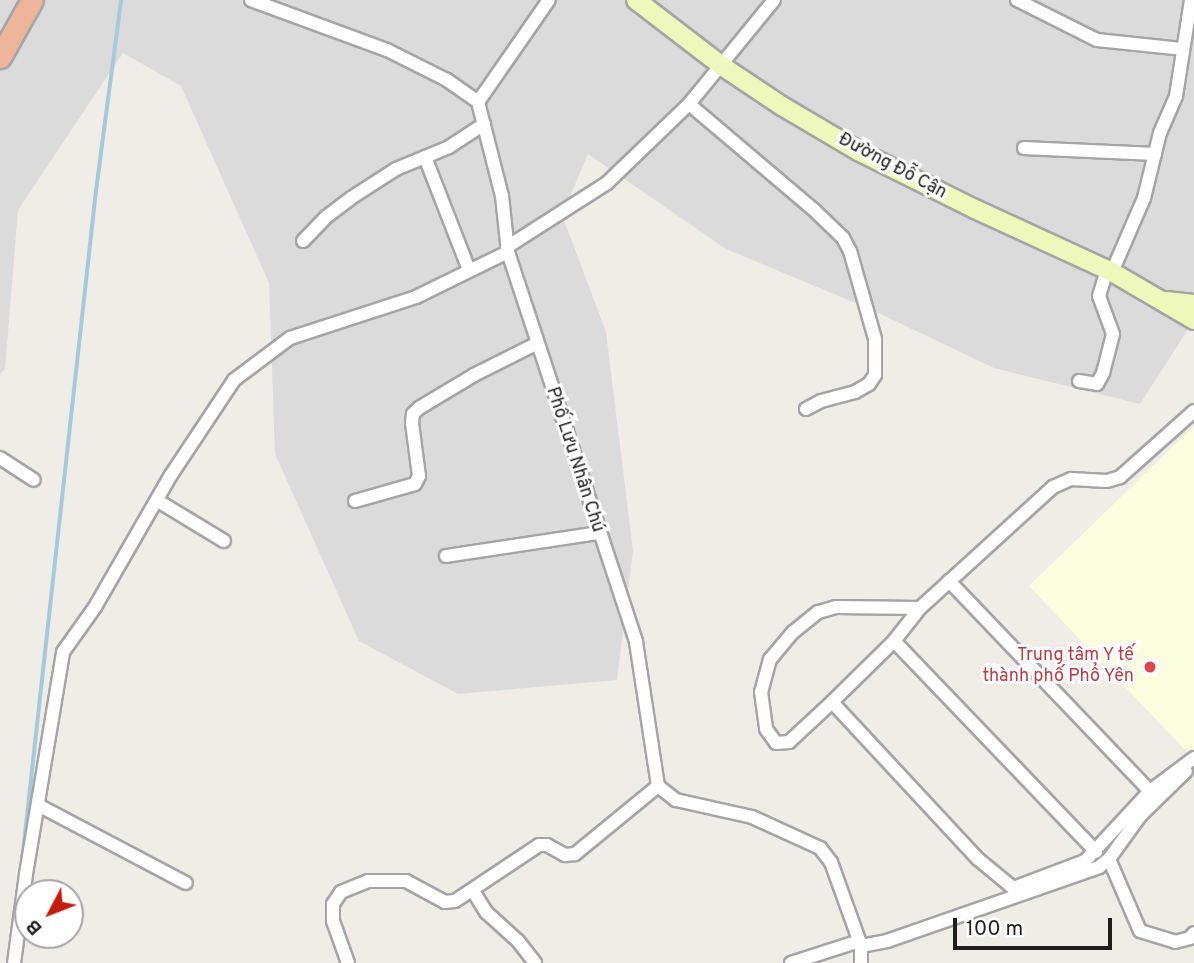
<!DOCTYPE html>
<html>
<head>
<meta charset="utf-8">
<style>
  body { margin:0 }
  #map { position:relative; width:1194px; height:963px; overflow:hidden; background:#efede5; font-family:Overpass,sans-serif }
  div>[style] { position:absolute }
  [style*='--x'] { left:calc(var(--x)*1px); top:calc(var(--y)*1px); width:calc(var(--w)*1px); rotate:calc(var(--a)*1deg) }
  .residential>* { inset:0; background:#dcdbdb }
  .education>* { inset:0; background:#fbfede }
  .stream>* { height:3.5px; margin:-1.75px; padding:0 1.75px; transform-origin:1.75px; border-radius:1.75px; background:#a6c9db }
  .roads { filter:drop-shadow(2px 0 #a5a5a5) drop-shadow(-2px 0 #a5a5a5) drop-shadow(0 2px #a5a5a5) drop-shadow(0 -2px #a5a5a5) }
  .minor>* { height:12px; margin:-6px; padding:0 6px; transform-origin:6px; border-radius:6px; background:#fff }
  .secondary>* { height:18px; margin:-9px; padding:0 9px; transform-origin:9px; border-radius:9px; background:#eef8ba }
  .trunk>* { height:21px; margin:-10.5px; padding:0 10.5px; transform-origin:10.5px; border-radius:10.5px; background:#eeb59a }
  .dots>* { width:19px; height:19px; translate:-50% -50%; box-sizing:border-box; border:4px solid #fff; border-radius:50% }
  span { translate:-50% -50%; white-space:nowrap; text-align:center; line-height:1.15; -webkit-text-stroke:6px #fff; paint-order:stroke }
  .street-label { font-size:18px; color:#1e1e1e }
  .health-label { font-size:18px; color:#be3a42 }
  .right { translate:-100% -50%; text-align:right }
  .north { position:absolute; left:14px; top:879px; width:70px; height:70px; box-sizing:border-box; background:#fff; border:2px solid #a5a5a5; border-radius:50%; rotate:228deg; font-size:19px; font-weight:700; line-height:28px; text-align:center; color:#1e1e1e }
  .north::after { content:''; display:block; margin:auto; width:24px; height:32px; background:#c71b06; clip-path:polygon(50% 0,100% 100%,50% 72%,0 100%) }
  .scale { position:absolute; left:953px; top:918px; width:159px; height:32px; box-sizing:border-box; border:4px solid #1e1e1e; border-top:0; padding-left:9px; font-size:21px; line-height:24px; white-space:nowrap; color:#1e1e1e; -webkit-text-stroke:5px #fff; paint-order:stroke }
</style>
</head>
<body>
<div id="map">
  <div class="residential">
    <div style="clip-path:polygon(0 0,1194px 0,1194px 320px,1140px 404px,994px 368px,870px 309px,726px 249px,588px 154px,562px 215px,606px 332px,633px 551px,617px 680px,458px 694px,359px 641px,275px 454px,269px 283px,181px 86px,123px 53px,18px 210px,5px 369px,0 374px)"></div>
  </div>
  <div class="education">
    <div style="clip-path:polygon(1194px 426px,1194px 748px,1189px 754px,1029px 586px)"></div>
  </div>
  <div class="stream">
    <div style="--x:21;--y:870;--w:683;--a:-83.7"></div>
    <div style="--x:96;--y:191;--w:193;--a:-82.5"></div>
  </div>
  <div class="roads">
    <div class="minor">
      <div style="--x:251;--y:0;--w:145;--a:20.2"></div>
      <div style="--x:387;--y:50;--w:67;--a:26.6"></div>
      <div style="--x:447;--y:80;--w:38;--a:35"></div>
      <div style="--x:478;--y:102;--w:97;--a:75.7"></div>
      <div style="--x:502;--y:196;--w:56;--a:83.9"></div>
      <div style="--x:508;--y:252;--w:410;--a:71.8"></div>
      <div style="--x:636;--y:642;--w:146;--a:81.3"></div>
      <div style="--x:658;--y:786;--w:23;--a:38"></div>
      <div style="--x:676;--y:800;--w:78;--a:12.6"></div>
      <div style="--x:752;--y:817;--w:75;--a:24.5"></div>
      <div style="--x:820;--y:848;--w:18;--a:52"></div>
      <div style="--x:831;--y:862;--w:89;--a:70.3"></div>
      <div style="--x:861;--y:946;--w:17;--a:90"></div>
      <div style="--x:1017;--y:0;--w:89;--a:26.6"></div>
      <div style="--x:1097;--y:40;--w:85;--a:6"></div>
      <div style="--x:478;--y:102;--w:124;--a:-55.2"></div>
      <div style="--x:689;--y:104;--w:162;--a:40.3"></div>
      <div style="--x:813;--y:209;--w:42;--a:44"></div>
      <div style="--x:843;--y:238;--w:15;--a:62"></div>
      <div style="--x:850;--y:251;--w:91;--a:74.1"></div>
      <div style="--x:875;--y:339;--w:36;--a:90"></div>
      <div style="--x:875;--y:375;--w:11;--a:124"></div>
      <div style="--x:869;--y:384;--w:16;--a:150"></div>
      <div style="--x:855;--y:392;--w:35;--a:165"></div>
      <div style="--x:821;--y:401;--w:17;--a:152"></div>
      <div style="--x:1024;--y:148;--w:131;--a:2.6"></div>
      <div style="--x:425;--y:157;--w:121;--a:68.7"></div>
      <div style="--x:303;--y:241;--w:33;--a:-46"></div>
      <div style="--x:326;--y:217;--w:31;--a:-37"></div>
      <div style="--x:351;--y:198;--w:54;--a:-32.8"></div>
      <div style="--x:396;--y:169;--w:57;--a:-22.5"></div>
      <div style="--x:449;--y:147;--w:42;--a:-33.3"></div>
      <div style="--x:507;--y:247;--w:119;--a:-32.6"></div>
      <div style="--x:607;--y:183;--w:114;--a:-43.9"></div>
      <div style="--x:689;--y:104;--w:134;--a:-50.7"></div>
      <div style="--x:1112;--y:272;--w:81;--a:-66.6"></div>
      <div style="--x:1144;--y:198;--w:67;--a:-76.2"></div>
      <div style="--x:1160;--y:133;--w:40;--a:-66.6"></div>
      <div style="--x:1176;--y:96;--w:97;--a:-81.1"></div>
      <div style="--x:1079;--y:381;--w:18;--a:9"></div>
      <div style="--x:1097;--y:384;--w:13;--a:-61"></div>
      <div style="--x:1103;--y:373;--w:40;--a:-75.6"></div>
      <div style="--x:1113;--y:334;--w:40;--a:-110.2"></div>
      <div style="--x:1099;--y:296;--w:28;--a:-73"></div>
      <div style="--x:0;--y:458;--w:40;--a:32.9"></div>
      <div style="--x:158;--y:501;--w:77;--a:31.2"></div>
      <div style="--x:355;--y:501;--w:62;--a:-15.8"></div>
      <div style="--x:415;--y:484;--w:9;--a:-63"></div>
      <div style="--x:419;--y:476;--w:53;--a:-97.5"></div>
      <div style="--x:412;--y:423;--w:9;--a:-84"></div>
      <div style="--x:413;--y:414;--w:8;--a:-45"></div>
      <div style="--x:419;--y:408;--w:64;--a:-31"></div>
      <div style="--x:474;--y:375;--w:69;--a:-26.6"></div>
      <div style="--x:446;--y:556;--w:154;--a:-8.6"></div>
      <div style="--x:949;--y:581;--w:291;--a:46.3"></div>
      <div style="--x:920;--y:608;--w:84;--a:-179.3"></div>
      <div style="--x:836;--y:607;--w:19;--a:164"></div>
      <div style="--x:818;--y:612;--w:32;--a:141"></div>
      <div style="--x:793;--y:632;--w:35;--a:130"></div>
      <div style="--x:770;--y:659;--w:34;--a:105"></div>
      <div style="--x:761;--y:692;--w:37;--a:82"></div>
      <div style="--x:766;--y:729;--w:17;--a:54"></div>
      <div style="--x:776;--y:743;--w:13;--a:-4"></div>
      <div style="--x:789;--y:742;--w:59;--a:-42.9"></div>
      <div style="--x:832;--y:702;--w:87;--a:-44.5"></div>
      <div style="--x:894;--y:641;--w:42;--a:-51.8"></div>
      <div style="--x:920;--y:608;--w:180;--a:-42.3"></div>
      <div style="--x:1053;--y:487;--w:20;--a:-24"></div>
      <div style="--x:1071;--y:479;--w:36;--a:3"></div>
      <div style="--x:1107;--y:481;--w:14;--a:-17"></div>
      <div style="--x:1120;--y:477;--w:99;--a:-41.7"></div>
      <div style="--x:894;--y:641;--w:292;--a:46.2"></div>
      <div style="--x:832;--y:702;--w:214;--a:47.1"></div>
      <div style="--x:978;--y:859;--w:45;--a:39.6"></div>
      <div style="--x:1013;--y:888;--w:77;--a:-20.6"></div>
      <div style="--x:1085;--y:861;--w:96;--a:-47.1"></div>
      <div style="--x:1150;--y:791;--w:55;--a:-36.9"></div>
      <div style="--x:38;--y:805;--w:167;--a:27.8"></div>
      <div style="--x:1109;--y:859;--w:78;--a:66.7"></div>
      <div style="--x:1140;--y:931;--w:37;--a:17"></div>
      <div style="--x:1175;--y:942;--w:16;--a:-15"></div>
      <div style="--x:1190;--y:938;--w:6;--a:-51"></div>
      <div style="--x:473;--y:891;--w:25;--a:58"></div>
      <div style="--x:486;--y:912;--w:43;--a:42.2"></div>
      <div style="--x:518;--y:941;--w:28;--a:52"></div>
      <div style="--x:861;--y:946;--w:26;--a:-11"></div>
      <div style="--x:887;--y:941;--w:225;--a:-19.2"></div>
      <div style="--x:1099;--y:867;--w:13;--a:-39"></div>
      <div style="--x:1109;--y:859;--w:53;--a:-54.2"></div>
      <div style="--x:1140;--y:816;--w:64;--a:-44.4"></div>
      <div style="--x:14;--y:963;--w:90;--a:-82.3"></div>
      <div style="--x:26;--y:874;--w:225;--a:-80.5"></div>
      <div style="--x:63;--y:652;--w:55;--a:-54.6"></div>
      <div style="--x:95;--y:607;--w:152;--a:-60.1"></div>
      <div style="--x:171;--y:475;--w:114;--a:-56.4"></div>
      <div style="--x:234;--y:380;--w:70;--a:-36.9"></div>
      <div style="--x:290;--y:338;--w:133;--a:-18"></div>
      <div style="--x:416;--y:297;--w:102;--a:-26.1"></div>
      <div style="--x:348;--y:963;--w:45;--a:-109.7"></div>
      <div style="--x:333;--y:921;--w:17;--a:-90"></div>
      <div style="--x:333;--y:904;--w:14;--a:-56"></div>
      <div style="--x:341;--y:892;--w:29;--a:-22"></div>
      <div style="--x:368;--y:881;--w:38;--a:0"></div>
      <div style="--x:406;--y:881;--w:44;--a:28.3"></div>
      <div style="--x:445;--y:902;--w:10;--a:-6"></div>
      <div style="--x:455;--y:901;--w:101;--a:-33.7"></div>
      <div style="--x:539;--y:845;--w:8;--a:0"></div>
      <div style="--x:547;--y:845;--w:21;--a:29"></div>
      <div style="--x:565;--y:855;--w:10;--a:-6"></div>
      <div style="--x:575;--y:854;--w:107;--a:-39.3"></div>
      <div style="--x:791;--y:963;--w:71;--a:-17.9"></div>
    </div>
    <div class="secondary">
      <div style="--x:636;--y:0;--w:108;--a:37.5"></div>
      <div style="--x:722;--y:66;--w:72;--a:33.7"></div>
      <div style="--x:782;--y:106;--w:88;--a:30.6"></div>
      <div style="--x:858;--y:151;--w:131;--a:26.4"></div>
      <div style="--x:975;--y:209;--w:151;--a:24.7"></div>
      <div style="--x:1112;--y:272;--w:95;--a:30.3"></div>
      <div style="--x:1166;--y:301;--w:28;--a:6"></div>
    </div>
    <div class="trunk">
      <div style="--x:0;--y:57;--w:65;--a:-60.7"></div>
    </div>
  </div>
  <div class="dots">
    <div style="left:1150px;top:667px;background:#e0444e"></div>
  </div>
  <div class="street-label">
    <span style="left:892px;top:167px;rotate:28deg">Đường Đỗ Cận</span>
    <span style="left:574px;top:460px;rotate:72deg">Phố Lưu Nhân Chú</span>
  </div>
  <div class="health-label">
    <span class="right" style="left:1134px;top:667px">Trung tâm Y tế<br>thành phố Phổ Yên</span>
  </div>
  <div class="north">B</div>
  <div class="scale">100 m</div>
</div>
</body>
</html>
